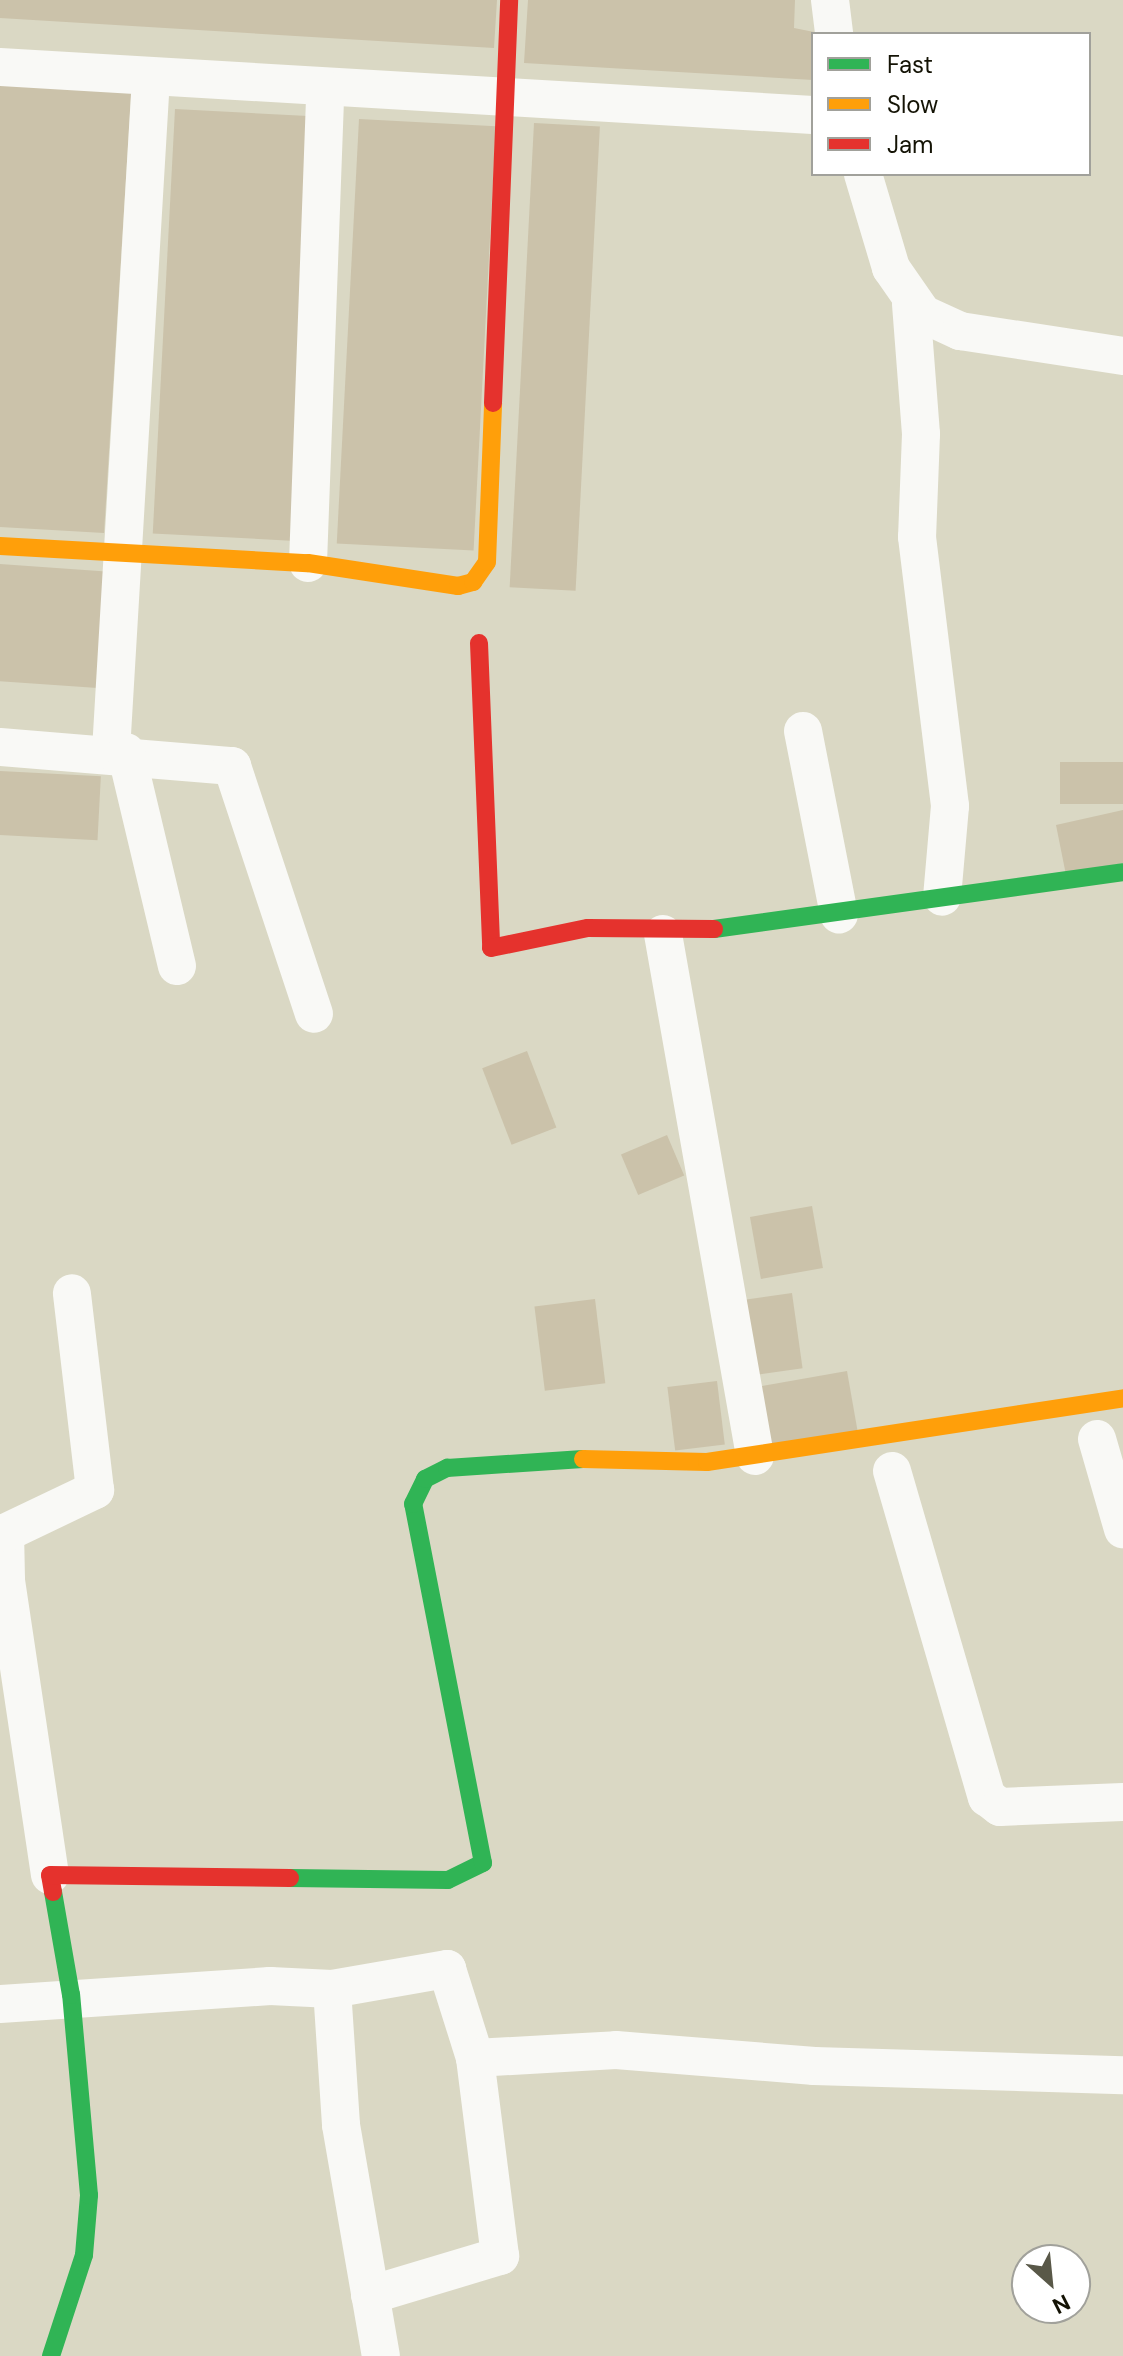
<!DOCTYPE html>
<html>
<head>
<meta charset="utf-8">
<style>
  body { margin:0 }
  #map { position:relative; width:1123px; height:2356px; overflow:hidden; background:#dad8c4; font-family:"DM Sans",sans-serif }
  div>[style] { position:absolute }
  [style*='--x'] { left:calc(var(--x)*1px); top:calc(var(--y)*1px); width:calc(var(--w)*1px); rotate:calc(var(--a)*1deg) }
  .building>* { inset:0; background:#cbc2aa; transform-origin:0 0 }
  .street>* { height:38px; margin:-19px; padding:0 19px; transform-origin:19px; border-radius:19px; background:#f9f9f6 }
  .fast>* { height:18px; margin:-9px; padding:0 9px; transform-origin:9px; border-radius:9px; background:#30b455 }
  .slow>* { height:18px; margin:-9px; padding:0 9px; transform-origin:9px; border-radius:9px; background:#ff9f0a }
  .jam>* { height:18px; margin:-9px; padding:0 9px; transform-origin:9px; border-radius:9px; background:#e5322d }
  span { translate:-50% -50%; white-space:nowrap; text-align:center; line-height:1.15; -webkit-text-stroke:6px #fff; paint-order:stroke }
  .legend { position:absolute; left:811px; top:32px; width:280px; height:144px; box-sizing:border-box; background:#fff; border:2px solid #a1a19b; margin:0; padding:10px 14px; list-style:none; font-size:24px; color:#141305 }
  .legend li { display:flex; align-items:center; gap:16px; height:40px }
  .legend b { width:40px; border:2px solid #a1a19b }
  .north { position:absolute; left:1011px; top:2244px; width:80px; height:80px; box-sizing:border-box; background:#fff; border:2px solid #a1a19b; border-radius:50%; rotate:153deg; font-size:22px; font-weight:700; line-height:32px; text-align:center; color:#141305 }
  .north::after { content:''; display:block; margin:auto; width:28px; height:36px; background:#595848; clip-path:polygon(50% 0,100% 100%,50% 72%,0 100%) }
</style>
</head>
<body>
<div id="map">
  <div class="building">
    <div style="clip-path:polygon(0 0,497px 0,494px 48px,0 18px)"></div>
    <div style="clip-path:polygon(528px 0,795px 0,794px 28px,824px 34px,813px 34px,813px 80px,524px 63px)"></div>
    <div style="clip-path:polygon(0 73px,132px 81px,104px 533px,0 527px)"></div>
    <div style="left:175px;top:109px;width:138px;height:425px;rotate:3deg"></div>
    <div style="left:359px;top:119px;width:137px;height:425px;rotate:3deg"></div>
    <div style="left:534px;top:123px;width:66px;height:465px;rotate:3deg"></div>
    <div style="left:0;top:564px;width:106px;height:117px;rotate:4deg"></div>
    <div style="left:1123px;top:762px;width:42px;height:63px;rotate:90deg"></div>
    <div style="left:0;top:771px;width:101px;height:64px;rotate:3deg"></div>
    <div style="clip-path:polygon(1123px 810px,1123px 863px,1066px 875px,1056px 825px)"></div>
    <div style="left:527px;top:1051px;width:82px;height:48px;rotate:69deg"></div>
    <div style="left:667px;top:1135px;width:44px;height:50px;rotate:67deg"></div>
    <div style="left:812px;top:1206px;width:63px;height:63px;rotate:80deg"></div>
    <div style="left:792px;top:1293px;width:76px;height:46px;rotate:82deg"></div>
    <div style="left:595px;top:1299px;width:85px;height:61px;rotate:83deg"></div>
    <div style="left:847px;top:1371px;width:61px;height:89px;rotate:80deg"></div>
    <div style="left:717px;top:1381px;width:64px;height:50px;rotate:83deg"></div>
  </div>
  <div class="street">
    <div style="--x:830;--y:0;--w:34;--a:83"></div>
    <div style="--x:0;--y:67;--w:814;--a:3.38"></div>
    <div style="--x:863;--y:174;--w:98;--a:73.4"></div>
    <div style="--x:891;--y:268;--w:56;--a:55.2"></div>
    <div style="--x:923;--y:314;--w:41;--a:24.7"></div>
    <div style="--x:960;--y:331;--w:165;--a:8.7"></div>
    <div style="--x:911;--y:304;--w:130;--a:85.6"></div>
    <div style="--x:921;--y:434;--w:103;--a:92.2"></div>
    <div style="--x:917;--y:537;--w:271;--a:83"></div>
    <div style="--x:950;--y:806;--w:91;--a:95"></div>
    <div style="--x:308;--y:563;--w:474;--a:-87.9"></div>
    <div style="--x:803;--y:731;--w:187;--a:78.9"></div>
    <div style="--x:0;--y:747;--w:233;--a:4.7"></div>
    <div style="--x:232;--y:766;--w:261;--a:71.7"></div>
    <div style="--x:111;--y:751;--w:675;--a:-86.6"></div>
    <div style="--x:126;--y:752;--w:220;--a:76.6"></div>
    <div style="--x:663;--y:934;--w:530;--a:80"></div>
    <div style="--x:1097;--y:1439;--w:94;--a:73.9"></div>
    <div style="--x:892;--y:1471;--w:340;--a:73.8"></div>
    <div style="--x:987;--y:1797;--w:16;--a:38"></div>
    <div style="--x:1000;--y:1807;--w:123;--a:-2.3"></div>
    <div style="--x:50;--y:1875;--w:299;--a:-98.5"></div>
    <div style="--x:6;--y:1579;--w:46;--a:-91.2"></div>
    <div style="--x:5;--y:1533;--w:100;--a:-25.5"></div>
    <div style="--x:95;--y:1490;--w:198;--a:-96.7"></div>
    <div style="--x:332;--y:1989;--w:136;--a:86.2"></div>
    <div style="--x:341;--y:2125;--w:234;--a:80.2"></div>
    <div style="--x:0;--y:2004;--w:271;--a:-3.8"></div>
    <div style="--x:270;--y:1986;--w:62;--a:2.8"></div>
    <div style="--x:332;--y:1989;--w:117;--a:-9.9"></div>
    <div style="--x:447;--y:1969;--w:93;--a:72.5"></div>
    <div style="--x:475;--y:2058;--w:141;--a:-3.2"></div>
    <div style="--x:616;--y:2050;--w:199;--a:4.6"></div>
    <div style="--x:814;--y:2066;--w:309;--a:1.7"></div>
    <div style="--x:370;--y:2295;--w:136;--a:-16.7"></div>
    <div style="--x:500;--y:2256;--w:200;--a:-97.2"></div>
  </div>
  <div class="fast">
    <div style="--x:714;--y:929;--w:413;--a:-7.9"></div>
    <div style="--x:290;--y:1878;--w:158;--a:0.7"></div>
    <div style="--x:448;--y:1880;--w:39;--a:-26"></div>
    <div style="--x:483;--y:1863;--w:366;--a:-101"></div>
    <div style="--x:413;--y:1504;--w:28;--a:-64"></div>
    <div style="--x:425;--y:1479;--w:25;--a:-27"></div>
    <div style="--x:447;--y:1468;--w:136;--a:-3.8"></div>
    <div style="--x:51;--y:2356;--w:106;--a:-71.9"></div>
    <div style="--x:84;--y:2255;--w:60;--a:-85.2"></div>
    <div style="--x:89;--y:2195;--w:201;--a:-95.1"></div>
    <div style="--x:71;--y:1995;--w:105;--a:-99.9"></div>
  </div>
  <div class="slow">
    <div style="--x:0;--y:546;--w:308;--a:3.2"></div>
    <div style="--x:308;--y:563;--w:152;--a:8.7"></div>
    <div style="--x:458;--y:586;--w:16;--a:-15"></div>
    <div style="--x:473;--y:582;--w:24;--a:-55"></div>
    <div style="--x:487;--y:562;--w:159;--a:-87.8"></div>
    <div style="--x:583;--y:1459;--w:124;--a:1.4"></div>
    <div style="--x:707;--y:1462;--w:421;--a:-8.7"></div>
  </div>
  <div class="jam">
    <div style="--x:493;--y:403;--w:403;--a:-87.7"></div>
    <div style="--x:479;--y:643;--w:305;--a:87.7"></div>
    <div style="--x:491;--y:948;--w:99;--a:-11.7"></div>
    <div style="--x:588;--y:928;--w:126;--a:0.5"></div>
    <div style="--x:53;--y:1892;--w:17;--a:-100"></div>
    <div style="--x:50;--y:1875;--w:240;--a:0.7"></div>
  </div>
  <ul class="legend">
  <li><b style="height:10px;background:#30b455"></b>Fast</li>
  <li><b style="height:10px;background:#ff9f0a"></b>Slow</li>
  <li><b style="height:10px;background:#e5322d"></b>Jam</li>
  </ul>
  <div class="north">N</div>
</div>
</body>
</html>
